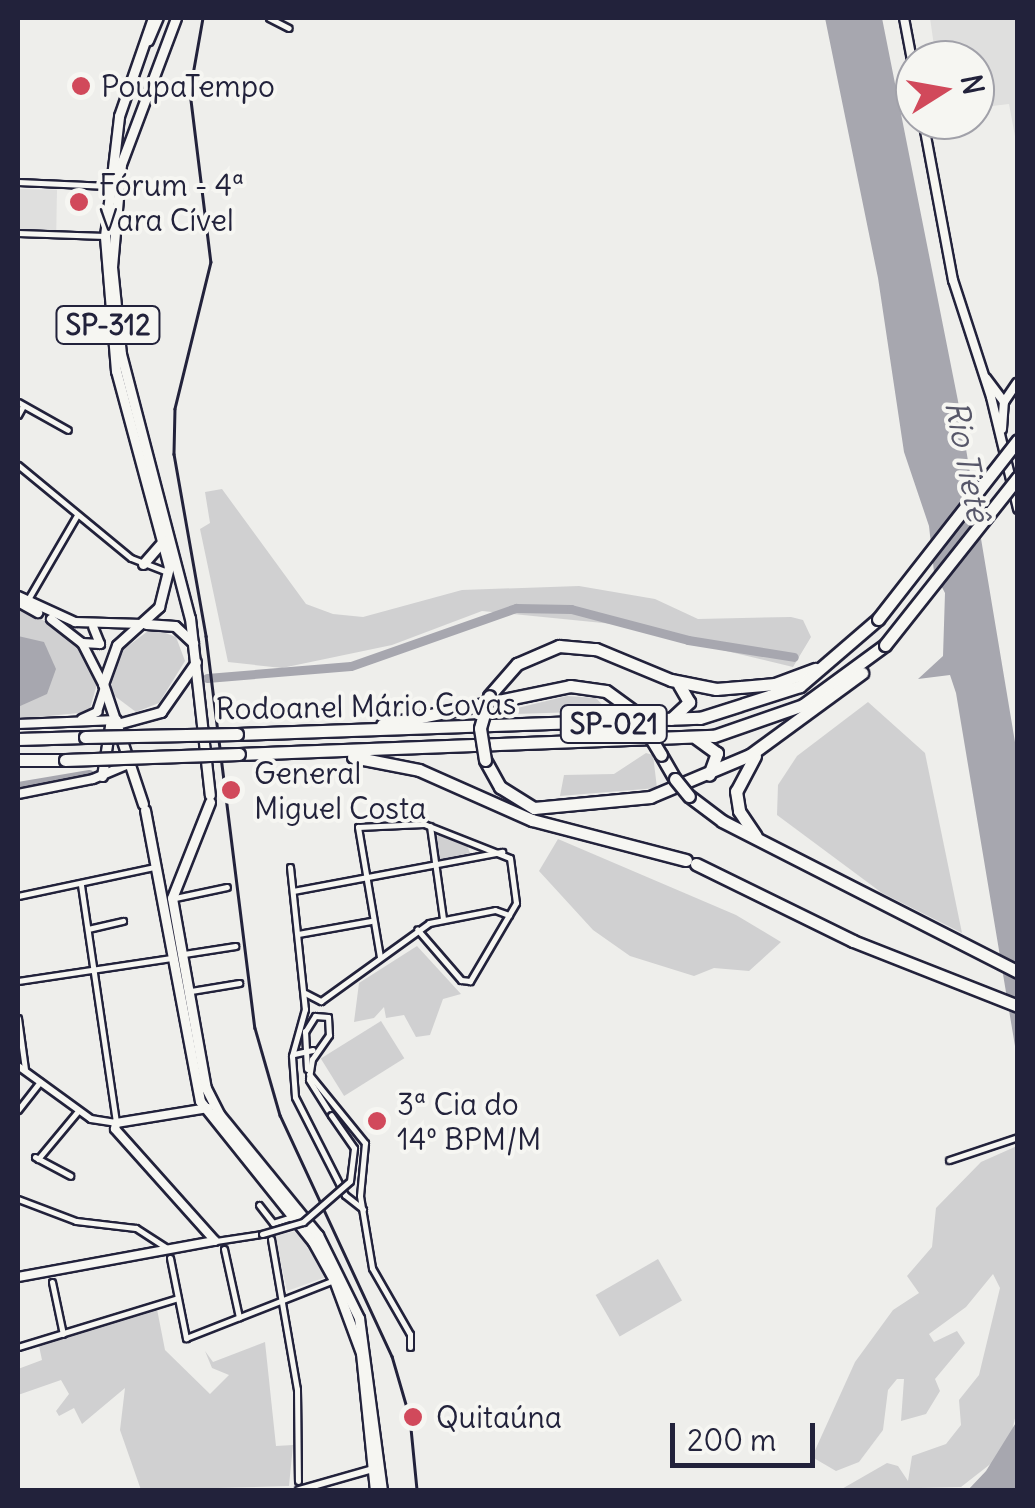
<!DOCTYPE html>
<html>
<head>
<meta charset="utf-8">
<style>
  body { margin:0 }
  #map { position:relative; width:1035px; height:1508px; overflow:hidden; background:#eeeeeb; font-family:Delius,sans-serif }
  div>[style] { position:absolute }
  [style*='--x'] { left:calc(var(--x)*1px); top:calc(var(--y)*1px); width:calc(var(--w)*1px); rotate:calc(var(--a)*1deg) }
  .built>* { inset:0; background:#dfdfde; transform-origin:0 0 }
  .green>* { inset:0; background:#d0d0d1; transform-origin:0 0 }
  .water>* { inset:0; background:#a7a7af }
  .river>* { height:9px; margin:-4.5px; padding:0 4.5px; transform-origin:4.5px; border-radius:4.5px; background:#a7a7af }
  .roads { filter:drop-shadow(2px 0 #22223b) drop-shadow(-2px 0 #22223b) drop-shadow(0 2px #22223b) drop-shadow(0 -2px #22223b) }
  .minor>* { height:5px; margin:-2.5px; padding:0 2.5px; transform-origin:2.5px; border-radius:2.5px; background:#f6f6f2 }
  .tertiary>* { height:6px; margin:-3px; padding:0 3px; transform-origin:3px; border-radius:3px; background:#f6f6f2 }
  .secondary>* { height:8px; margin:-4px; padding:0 4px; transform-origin:4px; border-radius:4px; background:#f6f6f2 }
  .primary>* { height:9px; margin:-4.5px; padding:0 4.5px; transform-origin:4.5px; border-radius:4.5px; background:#f6f6f2 }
  .motorway>* { height:11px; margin:-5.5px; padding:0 5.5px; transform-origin:5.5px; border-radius:5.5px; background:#f6f6f2 }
  .rail>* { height:2.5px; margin:-1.25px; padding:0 1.25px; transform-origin:1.25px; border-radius:1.25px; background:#22223b }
  .bridges { filter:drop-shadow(2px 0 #22223b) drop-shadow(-2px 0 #22223b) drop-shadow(0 2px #22223b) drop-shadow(0 -2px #22223b) }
  .minor-bridge>* { height:5px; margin:-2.5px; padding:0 2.5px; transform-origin:2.5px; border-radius:2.5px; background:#f6f6f2 }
  .motorway-bridge>* { height:11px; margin:-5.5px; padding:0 5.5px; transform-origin:5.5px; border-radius:5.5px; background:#f6f6f2 }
  .dots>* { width:28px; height:28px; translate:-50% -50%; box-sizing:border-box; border:5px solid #f6f6f2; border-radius:50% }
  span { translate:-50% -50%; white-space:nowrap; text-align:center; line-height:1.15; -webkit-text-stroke:8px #f6f6f2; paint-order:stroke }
  .shield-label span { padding:2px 8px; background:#f6f6f2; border:2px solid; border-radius:8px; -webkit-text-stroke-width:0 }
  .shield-label { font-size:28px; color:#22223b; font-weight:700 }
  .poi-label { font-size:30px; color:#22223b }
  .left { translate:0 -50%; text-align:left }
  .street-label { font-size:30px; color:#22223b }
  .water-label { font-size:32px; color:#575769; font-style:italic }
  .frame { position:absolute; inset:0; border:20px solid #22223b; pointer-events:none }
  .north { position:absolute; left:895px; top:40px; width:100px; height:100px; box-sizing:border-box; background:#f6f6f2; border:2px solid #a1a1a9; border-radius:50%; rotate:79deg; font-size:28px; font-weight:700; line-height:40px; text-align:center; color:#22223b }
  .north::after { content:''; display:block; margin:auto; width:35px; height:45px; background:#d1495b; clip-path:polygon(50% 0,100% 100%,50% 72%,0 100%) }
  .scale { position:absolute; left:670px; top:1423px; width:145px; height:45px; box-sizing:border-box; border:5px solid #22223b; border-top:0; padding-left:12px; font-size:30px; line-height:35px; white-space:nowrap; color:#22223b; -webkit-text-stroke:8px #f6f6f2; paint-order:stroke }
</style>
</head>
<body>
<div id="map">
  <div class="built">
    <div style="clip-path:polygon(930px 18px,1017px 18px,1017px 147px,1009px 104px,975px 108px,975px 60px,936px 60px)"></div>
    <div style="left:18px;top:189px;width:39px;height:41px;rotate:1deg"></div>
    <div style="clip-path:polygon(300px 1230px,326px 1277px,287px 1291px,275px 1236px)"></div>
  </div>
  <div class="green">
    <div style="clip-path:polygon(222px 489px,306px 604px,333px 614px,363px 617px,462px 590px,579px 586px,655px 599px,698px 619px,791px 617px,803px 620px,811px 637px,793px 667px,613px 624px,482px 611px,392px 645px,282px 668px,228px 662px,200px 529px,210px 523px,205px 492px)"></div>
    <div style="clip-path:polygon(18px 604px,80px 644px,97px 684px,89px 712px,18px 719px)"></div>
    <div style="clip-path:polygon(152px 628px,176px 637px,185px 661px,159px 703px,136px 712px,112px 694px,111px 674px,120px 652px)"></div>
    <div style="clip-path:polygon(567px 696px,596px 698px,608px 711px,489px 715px)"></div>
    <div style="clip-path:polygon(868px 702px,925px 753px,962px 933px,882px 893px,777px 815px,778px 785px,797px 756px)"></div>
    <div style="clip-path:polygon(646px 753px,653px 755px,657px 788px,560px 796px,564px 775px,614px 774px)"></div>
    <div style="clip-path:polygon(442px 834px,466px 843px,470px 853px,437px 860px,432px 839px)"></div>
    <div style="clip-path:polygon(558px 839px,736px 915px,781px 942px,749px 971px,714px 968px,694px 976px,630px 956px,593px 930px,539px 871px)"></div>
    <div style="clip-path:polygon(417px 946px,461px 994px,443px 999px,430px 1035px,416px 1037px,404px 1015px,386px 1018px,384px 1007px,374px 1018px,354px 1022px,359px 983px)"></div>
    <div style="left:381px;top:1021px;width:44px;height:71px;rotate:58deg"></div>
    <div style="clip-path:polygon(1017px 1146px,1017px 1409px,1012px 1432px,993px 1462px,961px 1487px,840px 1490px,887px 1463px,898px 1466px,908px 1481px,912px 1456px,946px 1444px,961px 1425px,959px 1400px,979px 1375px,1000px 1288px,993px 1274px,966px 1307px,929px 1334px,934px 1342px,957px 1331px,965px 1343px,935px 1379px,940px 1391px,926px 1414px,901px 1421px,904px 1379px,897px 1379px,888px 1390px,883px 1430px,859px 1462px,836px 1471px,812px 1457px,855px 1362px,893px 1310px,919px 1293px,907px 1276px,932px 1247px,936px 1208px,981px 1162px)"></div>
    <div style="left:658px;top:1259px;width:48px;height:72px;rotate:60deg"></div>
    <div style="clip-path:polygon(157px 1309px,165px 1350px,210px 1394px,229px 1375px,212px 1368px,205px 1351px,213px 1362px,265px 1342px,276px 1446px,293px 1445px,289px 1486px,141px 1490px,120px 1430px,125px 1388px,82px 1424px,74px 1408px,59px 1416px,56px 1411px,69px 1394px,61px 1380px,18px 1395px,18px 1369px,42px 1360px,39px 1346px)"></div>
  </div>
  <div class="water">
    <div style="clip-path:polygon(825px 18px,882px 18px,958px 401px,1017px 754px,1017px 1058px,956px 693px,950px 675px,918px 679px,943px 656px,945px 593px,934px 572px,929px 526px,904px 452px,878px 278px)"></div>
    <div style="clip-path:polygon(18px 636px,44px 642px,56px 669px,47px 694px,18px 707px)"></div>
    <div style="clip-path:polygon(1017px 1421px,1017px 1490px,968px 1490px,986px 1471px)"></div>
  </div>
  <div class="river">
    <div style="--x:207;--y:678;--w:144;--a:-4.8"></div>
    <div style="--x:351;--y:666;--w:175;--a:-19.4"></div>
    <div style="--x:516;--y:608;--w:55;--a:1"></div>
    <div style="--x:571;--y:609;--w:121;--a:14.8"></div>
    <div style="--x:688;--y:640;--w:107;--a:9.1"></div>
    <div style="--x:18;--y:786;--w:72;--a:-9.6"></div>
  </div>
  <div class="roads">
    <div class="minor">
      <div style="--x:269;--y:18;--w:22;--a:27"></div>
      <div style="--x:18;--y:182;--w:91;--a:2.5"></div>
      <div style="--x:18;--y:233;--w:87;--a:2"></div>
      <div style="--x:18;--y:402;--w:57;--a:29.2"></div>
      <div style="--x:18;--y:415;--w:10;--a:-61"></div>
      <div style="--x:18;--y:465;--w:146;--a:39.5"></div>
      <div style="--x:131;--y:558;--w:40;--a:21"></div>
      <div style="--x:27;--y:601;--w:99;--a:-59.8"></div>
      <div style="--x:430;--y:826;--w:94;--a:82"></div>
      <div style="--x:290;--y:867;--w:143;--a:84"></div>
      <div style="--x:305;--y:1009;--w:49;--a:105.5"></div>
      <div style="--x:292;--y:1056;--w:41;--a:85.8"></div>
      <div style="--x:295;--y:1097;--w:110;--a:63"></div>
      <div style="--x:345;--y:1195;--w:23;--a:38"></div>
      <div style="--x:81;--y:885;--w:241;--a:81.6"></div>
      <div style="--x:293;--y:891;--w:213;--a:-10.6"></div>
      <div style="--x:18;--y:896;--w:140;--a:-12"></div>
      <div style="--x:175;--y:898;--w:53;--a:-11.9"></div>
      <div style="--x:88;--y:929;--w:36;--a:-13"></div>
      <div style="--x:298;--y:934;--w:74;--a:-10.1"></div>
      <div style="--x:184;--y:954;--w:52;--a:-8.9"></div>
      <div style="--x:380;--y:957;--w:132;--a:-99.6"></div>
      <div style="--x:358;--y:827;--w:66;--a:-2.6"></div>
      <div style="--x:424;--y:824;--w:92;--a:21.6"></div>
      <div style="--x:510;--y:858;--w:45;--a:82.4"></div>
      <div style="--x:516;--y:903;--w:91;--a:120.5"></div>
      <div style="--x:470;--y:981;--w:9;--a:-174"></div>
      <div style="--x:461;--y:980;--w:67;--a:-130.8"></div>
      <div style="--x:18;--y:981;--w:155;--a:-8.5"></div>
      <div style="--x:191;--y:991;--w:49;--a:-9.5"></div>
      <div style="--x:305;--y:993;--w:18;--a:27"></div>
      <div style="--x:321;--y:1001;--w:133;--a:-35.8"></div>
      <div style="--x:429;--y:923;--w:67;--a:-11.1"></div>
      <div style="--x:495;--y:910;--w:15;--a:20"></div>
      <div style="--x:18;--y:1018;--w:51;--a:82.2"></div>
      <div style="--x:305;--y:1031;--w:38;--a:87"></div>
      <div style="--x:305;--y:1032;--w:19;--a:-58"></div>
      <div style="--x:315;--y:1016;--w:13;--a:4"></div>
      <div style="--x:328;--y:1017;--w:18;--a:87"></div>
      <div style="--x:329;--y:1035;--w:29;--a:125"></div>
      <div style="--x:312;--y:1059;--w:19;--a:99"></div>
      <div style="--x:294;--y:1054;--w:19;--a:-12"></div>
      <div style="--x:309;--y:1074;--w:89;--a:50.9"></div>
      <div style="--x:365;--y:1143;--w:53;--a:95.4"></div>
      <div style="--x:360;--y:1196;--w:73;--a:80.5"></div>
      <div style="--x:372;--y:1268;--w:76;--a:60.1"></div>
      <div style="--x:410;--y:1334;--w:13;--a:90"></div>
      <div style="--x:309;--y:1080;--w:41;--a:57.8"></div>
      <div style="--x:18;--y:1110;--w:36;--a:-52"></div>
      <div style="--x:35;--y:1157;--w:40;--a:28"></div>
      <div style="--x:38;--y:1159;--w:62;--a:-50.2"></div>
      <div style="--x:949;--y:1160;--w:73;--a:-18.4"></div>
      <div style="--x:18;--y:1199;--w:62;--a:20.8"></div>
      <div style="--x:76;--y:1221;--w:60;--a:6.7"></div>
      <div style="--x:136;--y:1228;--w:37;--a:33"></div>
      <div style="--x:259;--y:1205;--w:23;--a:52"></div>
      <div style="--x:273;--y:1223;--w:20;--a:-18"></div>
      <div style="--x:271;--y:1239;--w:152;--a:80.2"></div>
      <div style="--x:297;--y:1389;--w:92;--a:89.4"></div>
      <div style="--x:216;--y:1241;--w:47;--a:-8.7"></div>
      <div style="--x:224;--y:1249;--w:70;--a:77.6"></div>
      <div style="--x:170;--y:1258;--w:82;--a:78.7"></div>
      <div style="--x:186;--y:1338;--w:159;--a:-21.4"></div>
      <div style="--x:52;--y:1282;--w:53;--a:78.1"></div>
      <div style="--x:18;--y:1347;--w:167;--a:-17"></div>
    </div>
    <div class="tertiary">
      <div style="--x:18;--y:1066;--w:90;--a:36"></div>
      <div style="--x:91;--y:1119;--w:25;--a:9"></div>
      <div style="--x:299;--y:1490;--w:77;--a:-15.8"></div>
    </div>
    <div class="secondary">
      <div style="--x:904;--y:18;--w:59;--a:79.3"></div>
      <div style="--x:149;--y:41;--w:25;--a:-67"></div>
      <div style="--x:923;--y:120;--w:163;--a:79.4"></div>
      <div style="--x:953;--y:280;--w:123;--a:72"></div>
      <div style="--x:991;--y:397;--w:115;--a:76.4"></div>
      <div style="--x:986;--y:378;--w:30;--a:53"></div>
      <div style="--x:1002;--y:429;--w:27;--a:-86"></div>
      <div style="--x:1004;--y:402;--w:23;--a:-56"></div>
      <div style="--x:18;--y:596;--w:63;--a:24.5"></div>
      <div style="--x:75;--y:622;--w:67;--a:1.7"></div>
      <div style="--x:18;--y:602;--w:23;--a:29"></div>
      <div style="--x:51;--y:619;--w:39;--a:38"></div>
      <div style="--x:82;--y:643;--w:46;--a:62.9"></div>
      <div style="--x:82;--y:643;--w:18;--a:3"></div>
      <div style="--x:100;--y:644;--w:18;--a:-112"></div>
      <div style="--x:82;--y:719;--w:17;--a:-25"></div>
      <div style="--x:97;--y:712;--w:23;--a:-72"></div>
      <div style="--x:18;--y:724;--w:99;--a:-2.3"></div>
      <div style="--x:18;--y:794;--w:76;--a:-11.3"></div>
      <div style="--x:93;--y:779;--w:41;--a:-22.8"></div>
      <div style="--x:208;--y:1108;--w:93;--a:170.7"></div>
      <div style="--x:116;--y:1123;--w:6;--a:99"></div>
      <div style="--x:115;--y:1129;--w:150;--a:48.2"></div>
      <div style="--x:18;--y:1277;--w:200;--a:-10.4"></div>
    </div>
    <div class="primary">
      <div style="--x:176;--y:18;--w:156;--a:110.6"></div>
      <div style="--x:121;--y:164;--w:103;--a:95"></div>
      <div style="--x:112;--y:267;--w:87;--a:84.1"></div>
      <div style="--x:121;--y:354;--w:273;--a:75.4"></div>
      <div style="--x:190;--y:618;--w:178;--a:83.6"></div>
      <div style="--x:143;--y:564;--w:30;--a:-49"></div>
      <div style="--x:146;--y:624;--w:29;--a:4"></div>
      <div style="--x:175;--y:626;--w:25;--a:43"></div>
      <div style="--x:102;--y:776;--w:51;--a:-80.9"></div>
      <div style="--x:110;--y:726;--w:53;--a:-15.4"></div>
      <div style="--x:161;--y:712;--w:61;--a:-55"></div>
      <div style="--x:210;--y:802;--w:103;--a:111.6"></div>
      <div style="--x:172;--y:898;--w:193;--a:79.9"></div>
      <div style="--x:206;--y:1088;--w:30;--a:63"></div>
      <div style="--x:220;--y:1115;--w:155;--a:50.8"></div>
      <div style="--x:318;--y:1235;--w:93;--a:63.7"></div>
      <div style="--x:359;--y:1318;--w:174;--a:82.4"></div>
      <div style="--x:143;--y:804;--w:126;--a:-108.4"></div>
      <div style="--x:103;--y:684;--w:41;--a:-70.3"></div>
      <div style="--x:117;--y:645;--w:57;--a:-42.1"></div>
      <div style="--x:159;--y:607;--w:41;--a:-76"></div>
      <div style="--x:169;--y:567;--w:203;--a:-105.1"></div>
      <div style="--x:116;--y:371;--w:135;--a:-94.7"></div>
      <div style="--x:105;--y:236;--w:121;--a:-83.3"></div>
      <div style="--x:119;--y:116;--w:104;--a:-70.9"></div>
      <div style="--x:145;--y:810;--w:296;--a:79.3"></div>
      <div style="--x:200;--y:1101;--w:181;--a:51.3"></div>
      <div style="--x:313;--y:1242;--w:43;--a:61.1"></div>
      <div style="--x:334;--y:1280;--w:78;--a:69.7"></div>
      <div style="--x:361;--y:1353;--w:138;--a:84.2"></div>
    </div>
    <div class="motorway">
      <div style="--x:489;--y:696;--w:43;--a:-48.8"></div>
      <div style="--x:517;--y:664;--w:46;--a:-23.2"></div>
      <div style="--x:559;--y:646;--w:37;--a:5"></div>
      <div style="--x:596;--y:649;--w:81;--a:22.5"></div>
      <div style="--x:671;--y:680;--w:46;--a:11.3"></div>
      <div style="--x:716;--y:689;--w:59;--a:-4.8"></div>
      <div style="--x:775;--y:684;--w:43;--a:-20.6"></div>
      <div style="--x:671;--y:719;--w:25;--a:-43"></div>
      <div style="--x:689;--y:702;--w:20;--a:-120"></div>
      <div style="--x:382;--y:725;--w:192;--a:-11.7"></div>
      <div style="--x:570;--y:686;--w:36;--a:8"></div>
      <div style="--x:606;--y:691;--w:36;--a:36"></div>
      <div style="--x:237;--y:734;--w:463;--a:-2"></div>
      <div style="--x:700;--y:718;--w:105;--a:-17.7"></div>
      <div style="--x:800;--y:686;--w:103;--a:-40.7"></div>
      <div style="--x:696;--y:738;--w:26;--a:36"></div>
      <div style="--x:717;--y:753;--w:23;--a:110"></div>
      <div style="--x:18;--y:739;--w:67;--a:-1.7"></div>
      <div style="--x:239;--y:754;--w:475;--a:-2.2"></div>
      <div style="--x:714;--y:736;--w:94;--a:-19.2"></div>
      <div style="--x:803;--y:705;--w:102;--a:-36.2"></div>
      <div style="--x:661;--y:755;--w:28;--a:60"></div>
      <div style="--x:755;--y:756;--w:40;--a:118"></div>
      <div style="--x:736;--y:791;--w:20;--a:81"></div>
      <div style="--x:739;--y:811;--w:30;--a:56"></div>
      <div style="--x:353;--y:757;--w:67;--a:11.1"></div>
      <div style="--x:419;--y:770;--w:124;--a:23.9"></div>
      <div style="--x:532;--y:820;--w:159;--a:14.6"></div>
      <div style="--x:18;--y:760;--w:47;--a:0"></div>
      <div style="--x:485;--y:760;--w:31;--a:61"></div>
      <div style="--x:500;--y:787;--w:40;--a:32"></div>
      <div style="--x:534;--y:808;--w:117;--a:-5.4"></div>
      <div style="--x:650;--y:797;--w:108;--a:-22.8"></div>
      <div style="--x:750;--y:755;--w:139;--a:-36.2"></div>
      <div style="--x:689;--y:796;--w:41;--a:37.1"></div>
      <div style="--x:722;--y:821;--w:332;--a:27"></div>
      <div style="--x:696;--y:864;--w:175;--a:26.1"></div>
      <div style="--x:853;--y:941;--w:177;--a:21.5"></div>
    </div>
  </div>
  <div class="rail">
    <div style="--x:203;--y:18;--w:75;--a:100"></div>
    <div style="--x:190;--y:92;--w:171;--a:83"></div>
    <div style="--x:211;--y:262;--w:151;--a:103.8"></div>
    <div style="--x:175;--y:409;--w:45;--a:91.3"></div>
    <div style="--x:174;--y:454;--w:185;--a:80"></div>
    <div style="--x:206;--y:636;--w:395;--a:82.9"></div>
    <div style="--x:255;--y:1028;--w:91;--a:74"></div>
    <div style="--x:280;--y:1115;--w:266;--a:65.1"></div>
    <div style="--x:392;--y:1356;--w:65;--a:73.8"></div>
    <div style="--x:410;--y:1418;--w:72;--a:84.4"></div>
  </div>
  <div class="bridges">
    <div class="minor-bridge">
      <div style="--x:262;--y:1234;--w:43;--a:-16.3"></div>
      <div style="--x:303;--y:1222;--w:62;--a:-41.1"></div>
      <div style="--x:350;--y:1181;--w:33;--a:-83"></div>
      <div style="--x:354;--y:1148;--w:40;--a:-124.9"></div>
    </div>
    <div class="motorway-bridge">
      <div style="--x:878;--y:619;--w:227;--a:-52"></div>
      <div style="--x:885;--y:645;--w:214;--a:-51.6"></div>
      <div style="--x:635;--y:712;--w:50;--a:58.8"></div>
      <div style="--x:85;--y:737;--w:152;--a:-1.1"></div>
      <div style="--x:65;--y:760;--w:174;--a:-2"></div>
      <div style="--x:485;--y:760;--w:32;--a:-99"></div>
      <div style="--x:480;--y:728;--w:33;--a:-74"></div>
      <div style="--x:675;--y:779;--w:22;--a:51"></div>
    </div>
  </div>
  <div class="dots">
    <div style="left:81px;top:86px;background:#d1495b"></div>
    <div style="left:79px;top:202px;background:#d1495b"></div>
    <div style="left:231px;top:790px;background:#d1495b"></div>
    <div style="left:377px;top:1121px;background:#d1495b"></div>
    <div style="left:413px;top:1417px;background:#d1495b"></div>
  </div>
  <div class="shield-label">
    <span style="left:108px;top:325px">SP-312</span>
    <span style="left:614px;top:724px">SP-021</span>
  </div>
  <div class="poi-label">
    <span class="left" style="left:101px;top:86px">PoupaTempo</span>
    <span class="left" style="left:99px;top:202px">Fórum - 4ª<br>Vara Cível</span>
    <span class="left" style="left:254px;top:790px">General<br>Miguel Costa</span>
    <span class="left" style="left:397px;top:1121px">3ª Cia do<br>14º BPM/M</span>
    <span class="left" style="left:436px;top:1417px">Quitaúna</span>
  </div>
  <div class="street-label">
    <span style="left:366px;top:706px;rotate:-1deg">Rodoanel Mário Covas</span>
  </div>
  <div class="water-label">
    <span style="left:967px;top:461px;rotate:79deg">Rio Tietê</span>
  </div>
  <div class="frame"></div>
  <div class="north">N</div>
  <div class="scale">200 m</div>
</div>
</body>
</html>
